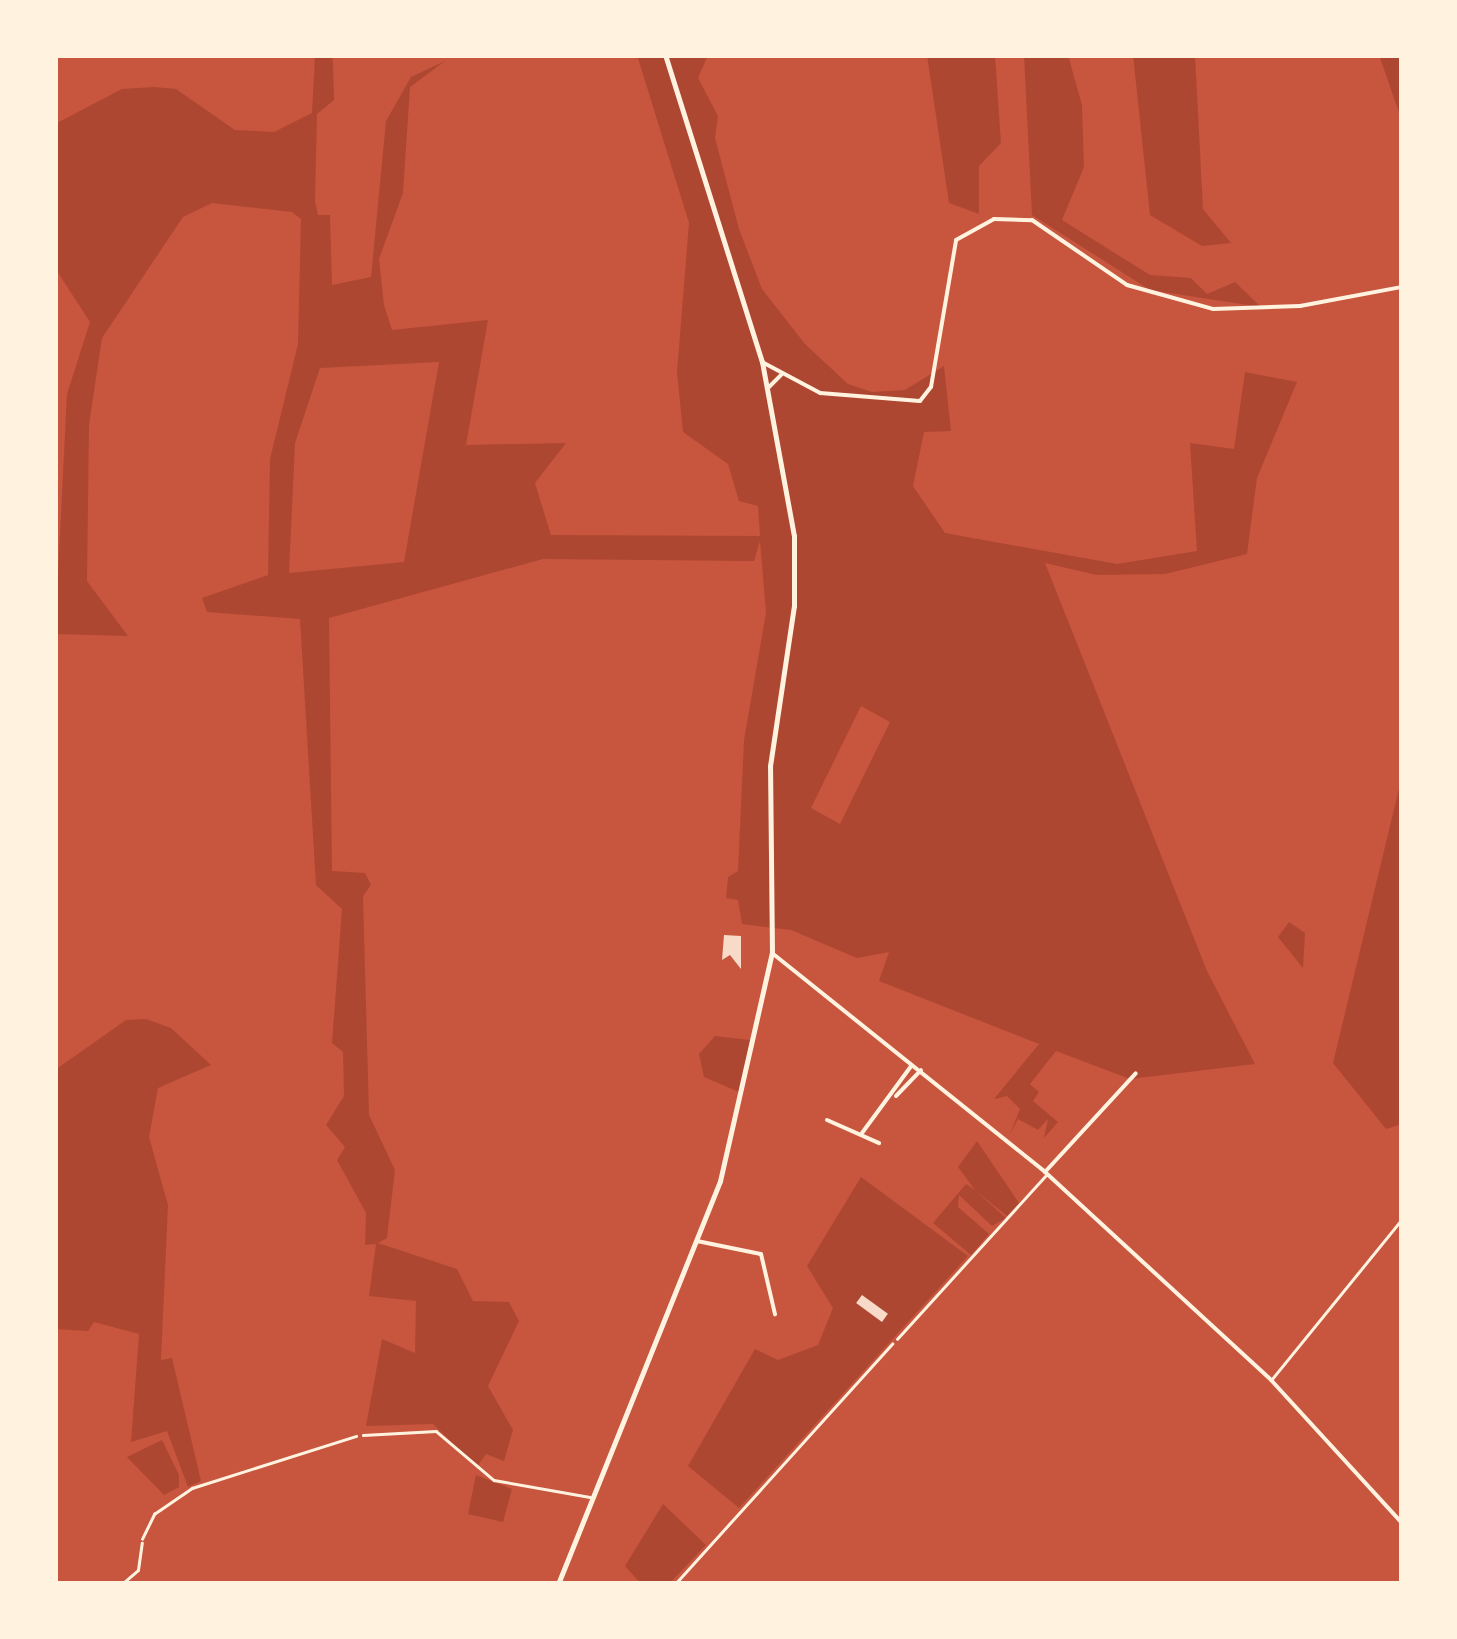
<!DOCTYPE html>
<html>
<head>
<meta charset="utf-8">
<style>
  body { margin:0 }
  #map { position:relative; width:1457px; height:1639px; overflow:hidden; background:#c8553d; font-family:Roboto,sans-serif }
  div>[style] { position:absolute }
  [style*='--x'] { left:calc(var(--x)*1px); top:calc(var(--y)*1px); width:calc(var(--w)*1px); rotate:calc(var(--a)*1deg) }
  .green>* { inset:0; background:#ae4732 }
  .building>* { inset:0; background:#f7dbc8; transform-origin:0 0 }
  .path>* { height:2.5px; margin:-1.25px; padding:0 1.25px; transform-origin:1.25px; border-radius:1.25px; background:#fff3e0 }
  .service>* { height:2.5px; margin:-1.25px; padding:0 1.25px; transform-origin:1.25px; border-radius:1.25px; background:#fff3e0 }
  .minor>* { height:4px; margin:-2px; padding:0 2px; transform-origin:2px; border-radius:2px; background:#fff3e0 }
  .tertiary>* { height:5px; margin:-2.5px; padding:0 2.5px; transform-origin:2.5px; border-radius:2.5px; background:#fff3e0 }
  span { translate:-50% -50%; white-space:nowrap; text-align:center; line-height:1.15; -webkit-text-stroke:8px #fff3e0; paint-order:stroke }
  .frame { position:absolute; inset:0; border:58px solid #fff3e0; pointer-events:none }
</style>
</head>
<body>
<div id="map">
  <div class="green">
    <div style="clip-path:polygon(evenodd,315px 55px,332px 55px,333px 63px,334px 100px,317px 114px,315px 201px,318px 215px,330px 215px,332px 285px,371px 277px,386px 121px,411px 77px,445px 61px,410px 87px,403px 193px,379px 259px,384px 305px,392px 330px,488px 320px,466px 445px,566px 443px,535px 483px,551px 535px,760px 536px,758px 506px,739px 501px,728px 464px,683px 432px,677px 372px,689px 223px,637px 55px,708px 55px,698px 78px,718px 116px,715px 138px,739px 229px,762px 289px,805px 344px,848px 384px,872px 392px,905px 390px,944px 366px,951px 431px,924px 432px,913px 486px,945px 533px,1117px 564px,1197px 551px,1190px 443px,1234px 449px,1245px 372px,1297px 382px,1257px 478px,1247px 554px,1165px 574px,1097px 575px,1045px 563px,1207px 971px,1255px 1064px,1130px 1079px,1056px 1051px,1030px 1084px,1039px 1092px,1033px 1101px,1058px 1122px,1044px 1138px,1048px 1119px,1038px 1130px,1018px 1119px,1009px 1136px,1020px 1109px,1007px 1096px,994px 1099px,1039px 1044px,879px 981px,889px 952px,857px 958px,791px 930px,742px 924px,738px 900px,726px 898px,728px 877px,738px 871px,744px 740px,766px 613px,760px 541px,754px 561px,543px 559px,329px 618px,332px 871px,365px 873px,371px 885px,363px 896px,369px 1115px,395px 1170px,387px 1238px,378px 1243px,457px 1269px,473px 1301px,509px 1302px,519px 1321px,488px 1386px,513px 1430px,504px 1461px,486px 1454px,477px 1467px,433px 1424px,366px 1426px,382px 1339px,415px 1353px,416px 1301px,369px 1296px,376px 1244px,365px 1245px,366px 1213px,337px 1160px,345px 1147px,326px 1125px,344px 1096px,343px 1052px,332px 1043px,342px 909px,316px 885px,300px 619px,207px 612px,202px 598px,268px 575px,270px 459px,298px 344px,301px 219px,292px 212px,212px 203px,183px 217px,102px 338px,89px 425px,87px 581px,128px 636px,55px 634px,67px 394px,90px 322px,55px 268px,55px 124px,122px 89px,154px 87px,176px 89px,235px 130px,274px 132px,312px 113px,315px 55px,439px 362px,404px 562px,289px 573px,295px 443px,320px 368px,439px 362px,315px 55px,861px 706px,890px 722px,840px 824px,811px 808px,861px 706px)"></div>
    <div style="clip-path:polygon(927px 55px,995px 55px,1001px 143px,979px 166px,979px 214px,949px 203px)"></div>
    <div style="clip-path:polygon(1024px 55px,1068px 55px,1082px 105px,1084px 167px,1062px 220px,1150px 275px,1191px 278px,1207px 294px,1235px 282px,1261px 307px,1150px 290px,1032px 215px)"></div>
    <div style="clip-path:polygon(1133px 55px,1195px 55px,1203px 209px,1231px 243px,1202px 246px,1150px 215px)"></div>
    <div style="clip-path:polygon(1379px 55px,1402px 55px,1402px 121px)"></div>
    <div style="clip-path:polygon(1402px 776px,1402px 1124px,1386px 1129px,1333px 1063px)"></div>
    <div style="clip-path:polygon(1289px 922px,1305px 933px,1303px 968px,1278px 937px)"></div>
    <div style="clip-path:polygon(146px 1019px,171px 1028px,211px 1065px,158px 1088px,149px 1137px,168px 1205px,161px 1360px,172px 1358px,201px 1481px,188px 1487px,167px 1431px,131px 1442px,139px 1334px,94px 1322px,88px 1331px,55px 1329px,55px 1070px,126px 1020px)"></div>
    <div style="clip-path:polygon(715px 1036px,750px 1040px,739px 1092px,704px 1077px,699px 1054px)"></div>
    <div style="clip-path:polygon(977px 1141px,1019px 1203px,1007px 1216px,976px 1191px,1006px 1218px,992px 1226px,959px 1195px,958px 1207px,989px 1234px,971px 1255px,933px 1223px,966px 1184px,975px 1190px,958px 1167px)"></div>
    <div style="clip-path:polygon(861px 1177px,968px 1256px,739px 1508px,688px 1466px,755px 1349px,778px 1360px,818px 1345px,833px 1308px,807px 1266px)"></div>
    <div style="clip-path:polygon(162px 1440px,179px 1475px,179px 1487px,164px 1495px,127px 1457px)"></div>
    <div style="clip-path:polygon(476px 1475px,512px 1489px,503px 1522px,468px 1514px)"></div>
    <div style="clip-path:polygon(663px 1504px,706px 1545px,669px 1584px,641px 1584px,625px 1566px)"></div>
  </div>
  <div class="building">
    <div style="clip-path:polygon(724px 935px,741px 936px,741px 969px,730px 955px,722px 960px)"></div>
    <div style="left:862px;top:1295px;width:32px;height:10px;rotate:36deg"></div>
  </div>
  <div class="path">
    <div style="--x:142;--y:1539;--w:28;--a:-64"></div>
    <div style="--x:154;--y:1514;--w:46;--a:-34.4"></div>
    <div style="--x:192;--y:1488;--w:172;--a:-17.6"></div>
    <div style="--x:675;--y:1584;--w:324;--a:-47.9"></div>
  </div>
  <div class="service">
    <div style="--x:897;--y:1339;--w:222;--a:-47.7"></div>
    <div style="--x:1272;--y:1379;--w:206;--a:-50.9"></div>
    <div style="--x:363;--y:1435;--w:73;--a:-3.1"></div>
    <div style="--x:436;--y:1431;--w:76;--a:40.2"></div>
    <div style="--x:494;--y:1480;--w:97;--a:10.1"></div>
    <div style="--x:122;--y:1584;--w:21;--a:-41"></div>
    <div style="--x:138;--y:1570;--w:27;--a:-82"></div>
  </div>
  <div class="minor">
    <div style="--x:762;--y:362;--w:66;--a:28.1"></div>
    <div style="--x:820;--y:393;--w:100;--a:4.6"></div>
    <div style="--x:920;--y:401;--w:18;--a:-52"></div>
    <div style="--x:931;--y:387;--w:149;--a:-80.3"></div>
    <div style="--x:956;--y:240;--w:43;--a:-28.9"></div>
    <div style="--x:994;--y:219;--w:38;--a:2"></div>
    <div style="--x:1032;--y:220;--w:115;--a:34.4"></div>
    <div style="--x:1127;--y:285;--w:89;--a:15.6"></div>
    <div style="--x:1213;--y:309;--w:87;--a:-2"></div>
    <div style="--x:1300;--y:306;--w:104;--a:-10.6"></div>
    <div style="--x:767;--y:389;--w:20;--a:-45"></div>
    <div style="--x:772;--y:953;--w:350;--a:38.7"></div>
    <div style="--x:1045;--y:1172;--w:307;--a:42.6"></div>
    <div style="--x:1271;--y:1380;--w:194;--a:47.5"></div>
    <div style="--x:896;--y:1096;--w:36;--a:-46"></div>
    <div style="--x:827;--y:1120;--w:57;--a:23.9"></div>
    <div style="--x:862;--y:1133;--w:84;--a:-53.7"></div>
    <div style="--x:1045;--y:1172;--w:134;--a:-47.4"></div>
    <div style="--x:697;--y:1241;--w:65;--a:11.5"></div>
    <div style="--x:761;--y:1254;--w:62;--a:76.9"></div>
  </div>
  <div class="tertiary">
    <div style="--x:558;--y:1584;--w:434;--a:-68.1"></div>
    <div style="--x:720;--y:1181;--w:234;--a:-77.2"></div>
    <div style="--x:772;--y:953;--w:187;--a:-90.6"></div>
    <div style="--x:770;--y:766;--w:162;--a:-81.5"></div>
    <div style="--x:794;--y:606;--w:70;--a:-90"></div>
    <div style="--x:794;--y:536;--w:177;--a:-100.4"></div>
    <div style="--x:762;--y:362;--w:322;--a:-107.5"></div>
  </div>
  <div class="frame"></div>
</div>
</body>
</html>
